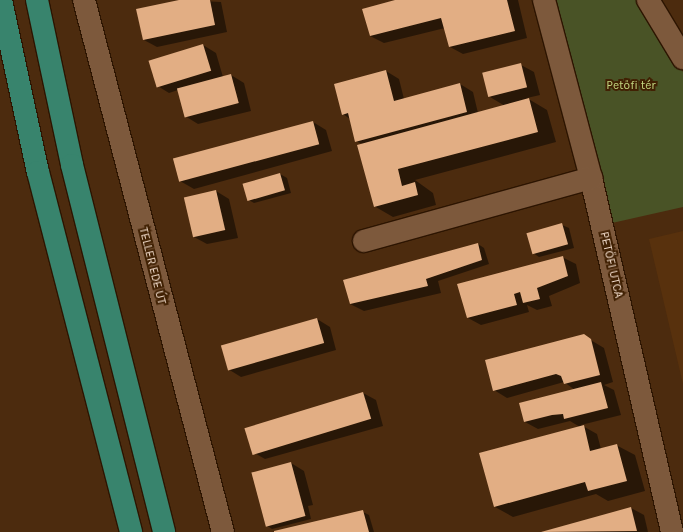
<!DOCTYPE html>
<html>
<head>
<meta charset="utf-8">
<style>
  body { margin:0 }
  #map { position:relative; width:683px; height:532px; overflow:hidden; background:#4c2b0e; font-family:Karla,sans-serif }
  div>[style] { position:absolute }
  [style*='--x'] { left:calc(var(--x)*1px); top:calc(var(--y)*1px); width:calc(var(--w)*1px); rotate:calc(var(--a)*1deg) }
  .built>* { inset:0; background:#58310d }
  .green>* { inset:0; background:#495326 }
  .shadow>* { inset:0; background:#0007 }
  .building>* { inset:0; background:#e2ae84; transform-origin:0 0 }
  .roads { filter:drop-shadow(1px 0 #2d1501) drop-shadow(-1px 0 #2d1501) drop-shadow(0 1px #2d1501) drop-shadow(0 -1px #2d1501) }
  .minor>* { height:22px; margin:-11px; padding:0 11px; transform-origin:11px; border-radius:11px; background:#7d593c }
  .major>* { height:22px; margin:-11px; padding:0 11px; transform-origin:11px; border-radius:11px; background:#38846d }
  span { translate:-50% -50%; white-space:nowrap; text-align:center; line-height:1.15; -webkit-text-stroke:4px #412103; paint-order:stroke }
  .park-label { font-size:12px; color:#c2d680 }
  .street-label { font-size:12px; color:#f9e4d4 }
</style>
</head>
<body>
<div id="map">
  <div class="built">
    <div style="clip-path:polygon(683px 231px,683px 384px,649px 239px)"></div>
  </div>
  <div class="green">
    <div style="clip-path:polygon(556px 0,640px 0,683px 72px,683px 207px,612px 223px)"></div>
  </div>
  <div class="shadow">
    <div style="clip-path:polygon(183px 0,221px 2px,227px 32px,157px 47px,144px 40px)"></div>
    <div style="clip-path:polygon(399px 0,518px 0,527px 38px,463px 54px,450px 47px,445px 28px,384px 43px,370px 36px)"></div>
    <div style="clip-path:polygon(203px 45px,216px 53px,223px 77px,231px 75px,244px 83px,251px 111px,198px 124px,185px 116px,178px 90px,169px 93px,156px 85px)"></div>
    <div style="clip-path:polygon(521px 65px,534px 72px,540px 95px,527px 98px,547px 110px,556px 142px,415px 180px,433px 193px,436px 205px,393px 217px,374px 206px,362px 144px,356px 141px,350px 119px,343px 114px,386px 71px,399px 79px,404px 99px,460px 84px,473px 92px,478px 113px,505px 106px,490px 97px)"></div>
    <div style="clip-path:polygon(313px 122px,326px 130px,332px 151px,194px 189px,180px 181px)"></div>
    <div style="clip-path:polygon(280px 174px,287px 178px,291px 193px,254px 203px,247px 199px)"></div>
    <div style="clip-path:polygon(216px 191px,229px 199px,238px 238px,207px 244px,194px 237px)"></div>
    <div style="clip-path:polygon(562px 225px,569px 228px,574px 248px,539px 257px,533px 253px)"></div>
    <div style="clip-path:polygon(478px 244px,484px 248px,489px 264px,438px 281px,441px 293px,364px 311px,350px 304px)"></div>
    <div style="clip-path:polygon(562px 257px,576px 264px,580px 283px,549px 296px,552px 306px,537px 310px,527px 305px,529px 312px,481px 325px,468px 318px)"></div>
    <div style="clip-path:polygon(317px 319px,330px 327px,336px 350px,241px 377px,228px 369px)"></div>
    <div style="clip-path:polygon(584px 336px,604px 348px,613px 382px,604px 385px,614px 390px,621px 415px,581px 425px,597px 434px,601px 449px,616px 445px,635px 455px,645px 491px,608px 501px,596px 494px,513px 517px,495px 507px,580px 427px,570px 421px,538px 429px,525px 422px,575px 390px,564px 382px,507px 398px,494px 390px)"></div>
    <div style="clip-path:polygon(363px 393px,376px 400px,383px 426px,265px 459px,251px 451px)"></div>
    <div style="clip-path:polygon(291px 463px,304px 471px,313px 505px,308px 506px,311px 519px,272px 529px,266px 525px)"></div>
    <div style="clip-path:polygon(631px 508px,644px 515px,648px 532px,543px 532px)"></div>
    <div style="clip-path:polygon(363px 512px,369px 515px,374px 532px,276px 532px)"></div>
  </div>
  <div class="building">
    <div style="clip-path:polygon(179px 0,210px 0,215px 25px,143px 40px,136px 9px)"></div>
    <div style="clip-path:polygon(395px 0,507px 0,515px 31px,449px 47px,441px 18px,370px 36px,362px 9px)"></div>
    <div style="left:203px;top:44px;width:28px;height:57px;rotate:73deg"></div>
    <div style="left:521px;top:63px;width:25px;height:40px;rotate:76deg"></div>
    <div style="clip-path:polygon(386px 70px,394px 101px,460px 83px,467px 112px,355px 142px,348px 113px,342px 115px,334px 84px)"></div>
    <div style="left:231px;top:74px;width:30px;height:56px;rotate:75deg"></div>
    <div style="clip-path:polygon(529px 98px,538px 132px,398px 169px,402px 186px,415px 182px,418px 195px,374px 207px,357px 145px)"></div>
    <div style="left:313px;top:121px;width:24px;height:145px;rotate:75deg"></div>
    <div style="left:280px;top:173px;width:18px;height:39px;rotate:74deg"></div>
    <div style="left:216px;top:190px;width:41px;height:33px;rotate:77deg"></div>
    <div style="left:562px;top:223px;width:22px;height:37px;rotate:74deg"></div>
    <div style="clip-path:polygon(478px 243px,482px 260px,426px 279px,428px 286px,350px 304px,343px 280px)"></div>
    <div style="clip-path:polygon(563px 256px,568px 276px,537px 288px,540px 299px,523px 303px,520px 292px,514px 294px,517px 305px,467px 318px,457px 284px)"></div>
    <div style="left:317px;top:318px;width:26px;height:100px;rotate:74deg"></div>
    <div style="clip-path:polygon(584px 334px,591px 339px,600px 375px,564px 384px,561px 376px,556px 374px,493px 391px,485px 360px)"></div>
    <div style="clip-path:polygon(601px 382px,608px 408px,564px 419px,563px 414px,552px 415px,524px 422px,519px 403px)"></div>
    <div style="left:363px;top:392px;width:28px;height:124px;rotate:73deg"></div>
    <div style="clip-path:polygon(584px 425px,590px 451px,617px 444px,627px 481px,588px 491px,585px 482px,494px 507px,479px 453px)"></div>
    <div style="left:291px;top:462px;width:56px;height:41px;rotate:75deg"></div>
    <div style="clip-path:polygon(631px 507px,637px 531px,541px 532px)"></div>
    <div style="clip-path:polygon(363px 510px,369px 532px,274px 532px,274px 531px)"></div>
  </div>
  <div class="roads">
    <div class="minor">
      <div style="--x:84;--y:0;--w:550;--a:75.36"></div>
      <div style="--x:544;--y:0;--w:184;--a:75.2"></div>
      <div style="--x:591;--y:178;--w:363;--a:77.1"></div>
      <div style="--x:648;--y:0;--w:68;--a:58.9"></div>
      <div style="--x:364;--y:241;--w:236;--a:-15.5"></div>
    </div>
    <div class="major">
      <div style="--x:1;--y:0;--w:176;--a:77.9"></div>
      <div style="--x:38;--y:172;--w:372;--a:75.5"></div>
      <div style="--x:37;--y:0;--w:169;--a:78"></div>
      <div style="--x:72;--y:165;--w:378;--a:75.9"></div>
    </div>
  </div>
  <div class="park-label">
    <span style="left:631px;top:86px">Petőfi tér</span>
  </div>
  <div class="street-label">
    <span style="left:611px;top:265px;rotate:77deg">PETŐFI UTCA</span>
    <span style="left:152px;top:266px;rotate:76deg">TELLER EDE ÚT</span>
  </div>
</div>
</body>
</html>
